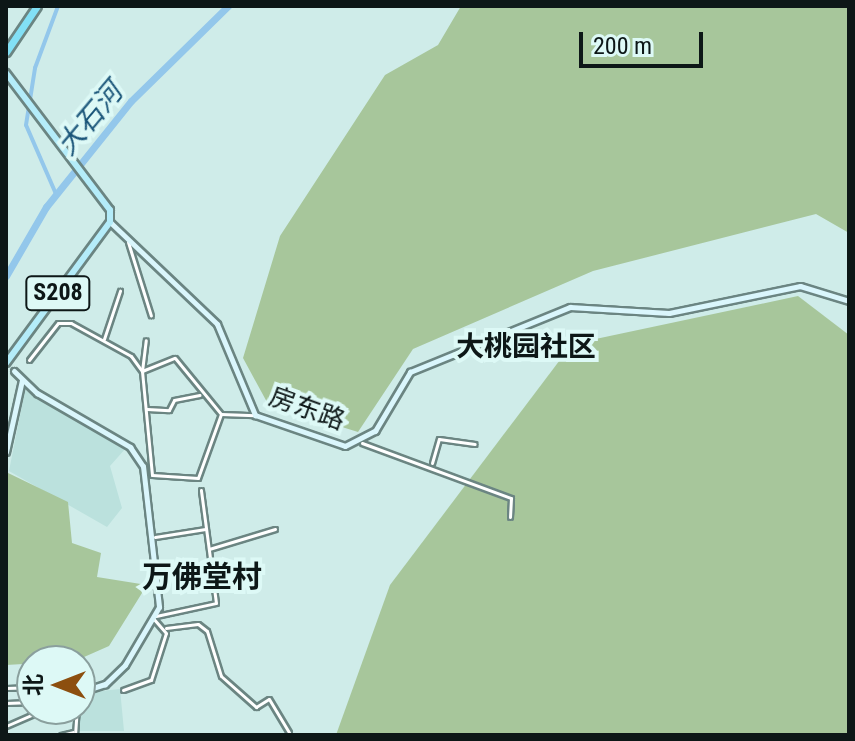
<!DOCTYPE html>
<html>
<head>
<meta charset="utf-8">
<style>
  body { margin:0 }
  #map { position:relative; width:855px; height:741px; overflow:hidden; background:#cfece9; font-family:"Roboto Condensed","Noto Sans SC",sans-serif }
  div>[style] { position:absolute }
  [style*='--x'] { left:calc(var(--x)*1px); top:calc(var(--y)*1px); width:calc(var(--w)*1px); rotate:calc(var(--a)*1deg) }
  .built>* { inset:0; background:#bbe1dd }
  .green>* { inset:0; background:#a7c69b }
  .canal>* { height:4px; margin:-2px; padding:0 2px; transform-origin:2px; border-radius:2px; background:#93c7eb }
  .river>* { height:7px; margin:-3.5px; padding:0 3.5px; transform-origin:3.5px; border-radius:3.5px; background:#93c7eb }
  .roads { filter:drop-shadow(2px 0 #6b8582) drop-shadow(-2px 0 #6b8582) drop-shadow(0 2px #6b8582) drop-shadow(0 -2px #6b8582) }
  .street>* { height:3px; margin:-1.5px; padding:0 1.5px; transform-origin:1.5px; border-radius:1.5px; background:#fff }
  .secondary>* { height:5px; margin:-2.5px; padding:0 2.5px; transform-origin:2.5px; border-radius:2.5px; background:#daf6fc }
  .primary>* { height:6px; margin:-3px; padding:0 3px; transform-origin:3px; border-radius:3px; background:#b4ecf9 }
  .highway>* { height:7px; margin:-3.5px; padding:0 3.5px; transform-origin:3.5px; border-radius:3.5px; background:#82e0f5 }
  span { translate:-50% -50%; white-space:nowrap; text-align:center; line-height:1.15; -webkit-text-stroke:8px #ddf9f6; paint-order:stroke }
  .shield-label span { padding:2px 6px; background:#ddf9f6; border:2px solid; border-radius:6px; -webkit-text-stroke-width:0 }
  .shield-label { font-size:24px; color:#0d1717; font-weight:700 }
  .street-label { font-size:26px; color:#0d1717 }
  .water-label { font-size:28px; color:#1a5579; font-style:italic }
  .neighbourhood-label { font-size:28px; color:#0d1717; font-weight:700 }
  .quarter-label { font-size:30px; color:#0d1717; font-weight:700 }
  .frame { position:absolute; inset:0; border:8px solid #0d1717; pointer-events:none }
  .north { position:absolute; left:16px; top:645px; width:80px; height:80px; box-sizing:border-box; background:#ddf9f6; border:2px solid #8a9f9d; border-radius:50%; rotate:270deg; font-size:22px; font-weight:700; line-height:32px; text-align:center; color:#0d1717 }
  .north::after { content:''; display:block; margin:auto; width:28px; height:36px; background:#8c4f0f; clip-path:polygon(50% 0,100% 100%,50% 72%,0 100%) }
  .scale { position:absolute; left:579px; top:32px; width:124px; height:36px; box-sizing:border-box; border:4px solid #0d1717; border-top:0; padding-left:10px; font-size:24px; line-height:28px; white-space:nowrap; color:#0d1717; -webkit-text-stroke:6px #ddf9f6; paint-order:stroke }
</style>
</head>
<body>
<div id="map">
  <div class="built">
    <div style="clip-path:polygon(25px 390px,126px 448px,110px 466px,122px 508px,107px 527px,9px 471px)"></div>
    <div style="clip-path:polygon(120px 689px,124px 731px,77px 731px,83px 693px)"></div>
  </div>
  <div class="green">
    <div style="clip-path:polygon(461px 6px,849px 6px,849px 233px,816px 214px,593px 271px,413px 349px,358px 432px,268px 404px,243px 358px,280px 236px,385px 75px,438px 45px)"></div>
    <div style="clip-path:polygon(798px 296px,849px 335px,849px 735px,336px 735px,390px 585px,572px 344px)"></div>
    <div style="clip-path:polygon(6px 472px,68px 502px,72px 543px,101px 553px,97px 577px,147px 585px,109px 646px,75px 661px,6px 665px)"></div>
  </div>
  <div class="canal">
    <div style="--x:56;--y:194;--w:75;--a:-113.5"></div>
    <div style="--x:26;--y:125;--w:58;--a:-81"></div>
    <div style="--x:35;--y:68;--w:66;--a:-69.6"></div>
  </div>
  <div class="river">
    <div style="--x:6;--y:276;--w:80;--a:-59.9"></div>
    <div style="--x:46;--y:207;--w:136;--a:-51.3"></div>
    <div style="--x:131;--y:101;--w:136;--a:-44.4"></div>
  </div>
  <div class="roads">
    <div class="street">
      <div style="--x:128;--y:242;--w:77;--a:72.7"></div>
      <div style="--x:104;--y:339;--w:51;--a:-71.6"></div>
      <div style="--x:29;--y:360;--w:47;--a:-51.9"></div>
      <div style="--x:58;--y:323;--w:13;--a:0"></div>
      <div style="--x:71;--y:323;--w:68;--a:28.8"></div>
      <div style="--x:131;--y:356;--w:19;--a:54"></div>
      <div style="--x:142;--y:371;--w:31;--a:-83"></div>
      <div style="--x:147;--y:409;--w:22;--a:3"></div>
      <div style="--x:169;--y:410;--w:11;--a:-63"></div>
      <div style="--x:174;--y:400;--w:26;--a:-11"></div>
      <div style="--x:221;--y:414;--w:68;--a:109.8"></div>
      <div style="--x:198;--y:478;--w:46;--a:-176.3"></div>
      <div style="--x:152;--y:475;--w:104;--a:-95.5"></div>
      <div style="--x:142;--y:371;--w:35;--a:-22"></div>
      <div style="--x:175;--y:358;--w:72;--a:50.6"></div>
      <div style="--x:221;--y:414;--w:34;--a:2"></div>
      <div style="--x:362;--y:443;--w:159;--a:20.3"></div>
      <div style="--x:511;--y:498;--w:19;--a:93"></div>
      <div style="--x:432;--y:463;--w:25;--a:-74"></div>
      <div style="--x:439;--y:439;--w:36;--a:8"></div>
      <div style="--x:155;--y:537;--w:51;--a:-9.1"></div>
      <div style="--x:209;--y:549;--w:69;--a:-16.9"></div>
      <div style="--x:156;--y:616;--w:61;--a:-12.2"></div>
      <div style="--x:216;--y:603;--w:114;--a:-97.6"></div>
      <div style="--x:166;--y:628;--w:32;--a:-7"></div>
      <div style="--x:198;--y:624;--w:11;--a:38"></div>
      <div style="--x:207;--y:631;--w:47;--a:72.7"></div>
      <div style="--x:221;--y:676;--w:47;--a:41.5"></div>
      <div style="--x:256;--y:707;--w:15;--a:-32"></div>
      <div style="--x:269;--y:699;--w:39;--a:59"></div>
      <div style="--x:6;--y:688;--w:24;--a:-2"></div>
      <div style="--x:123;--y:690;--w:30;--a:-20"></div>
      <div style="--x:151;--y:680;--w:49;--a:-72.3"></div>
      <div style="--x:166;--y:633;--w:18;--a:-131"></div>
      <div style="--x:6;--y:703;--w:26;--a:-2"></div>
      <div style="--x:6;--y:726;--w:43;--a:-23.6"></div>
      <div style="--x:61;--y:735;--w:12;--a:-14"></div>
      <div style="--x:75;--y:735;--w:26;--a:-86"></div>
    </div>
    <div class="secondary">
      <div style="--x:110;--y:222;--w:148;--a:43.6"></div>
      <div style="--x:217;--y:324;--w:99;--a:67.3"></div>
      <div style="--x:255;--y:415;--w:95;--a:19"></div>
      <div style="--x:345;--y:446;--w:34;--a:-27"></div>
      <div style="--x:375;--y:431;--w:69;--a:-59.3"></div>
      <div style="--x:410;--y:372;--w:173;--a:-22.1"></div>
      <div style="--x:570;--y:307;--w:99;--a:3.5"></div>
      <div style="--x:669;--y:313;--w:134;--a:-11.6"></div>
      <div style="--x:800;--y:286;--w:51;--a:17"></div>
      <div style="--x:14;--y:371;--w:32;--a:44"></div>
      <div style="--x:37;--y:393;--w:108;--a:30.1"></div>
      <div style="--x:130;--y:447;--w:23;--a:56"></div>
      <div style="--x:143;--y:466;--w:142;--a:83.5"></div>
      <div style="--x:159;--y:607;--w:67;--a:120.4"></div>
      <div style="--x:125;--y:665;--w:28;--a:136"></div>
      <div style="--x:105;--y:684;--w:26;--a:162"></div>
      <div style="--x:6;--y:452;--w:74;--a:-77.5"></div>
    </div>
    <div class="primary">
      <div style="--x:6;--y:73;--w:172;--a:52.8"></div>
      <div style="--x:110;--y:210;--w:12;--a:90"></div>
      <div style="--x:110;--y:222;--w:175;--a:126.4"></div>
    </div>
    <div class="highway">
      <div style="--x:6;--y:52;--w:55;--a:-56"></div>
    </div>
  </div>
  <div class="shield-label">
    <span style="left:58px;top:293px">S208</span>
  </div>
  <div class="street-label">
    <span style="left:307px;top:409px;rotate:20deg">房东路</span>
  </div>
  <div class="water-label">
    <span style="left:90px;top:119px;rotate:-50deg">大石河</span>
  </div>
  <div class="neighbourhood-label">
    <span style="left:526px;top:347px">大桃园社区</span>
  </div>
  <div class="quarter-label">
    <span style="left:202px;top:577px">万佛堂村</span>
  </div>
  <div class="frame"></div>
  <div class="north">北</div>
  <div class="scale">200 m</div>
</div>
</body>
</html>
